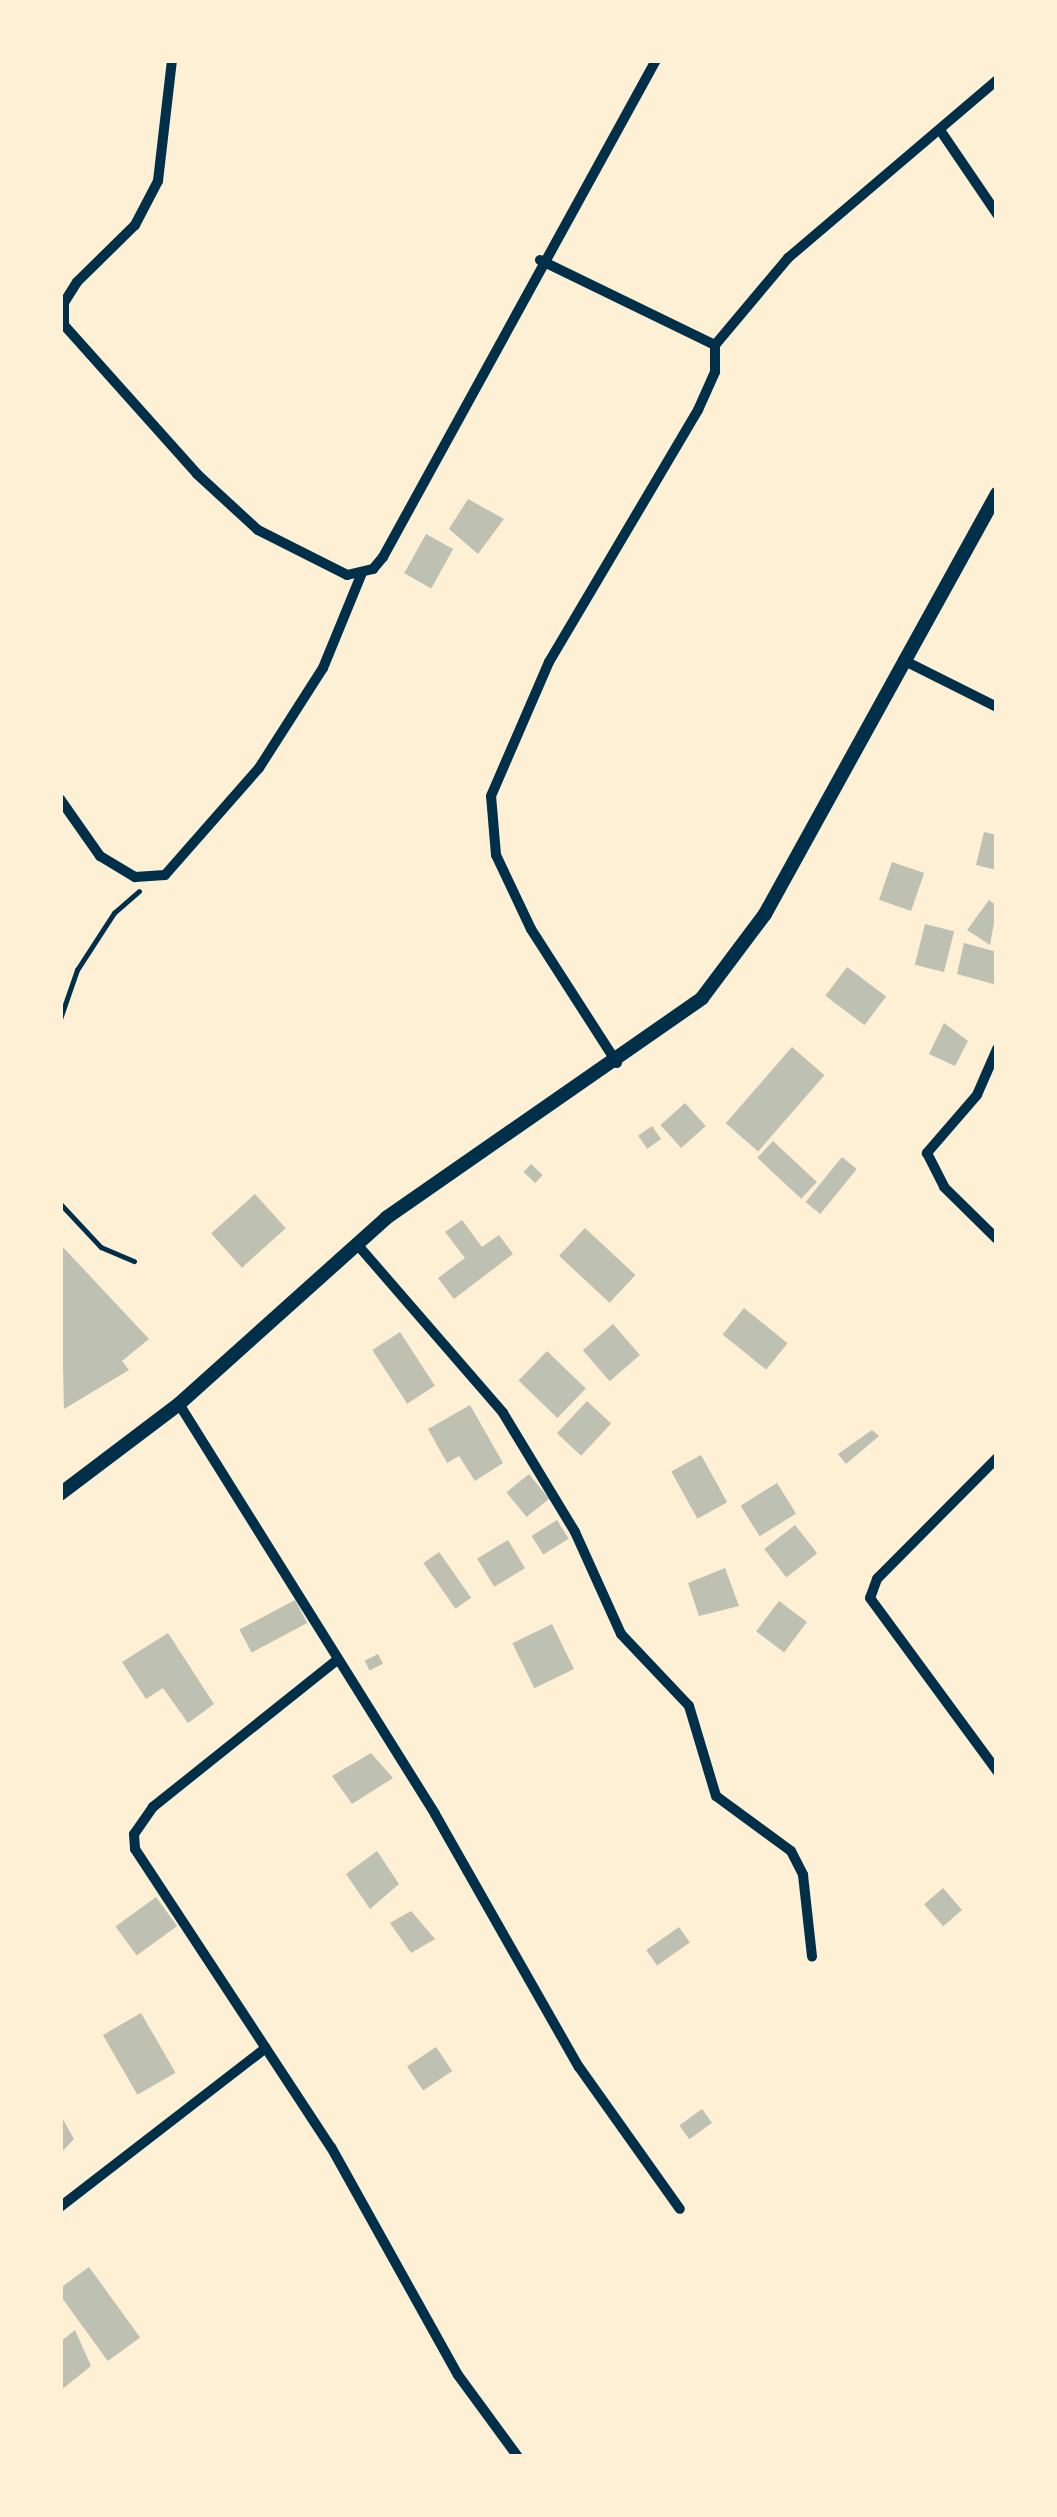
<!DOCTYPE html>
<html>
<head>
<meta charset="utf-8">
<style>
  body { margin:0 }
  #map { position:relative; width:1057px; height:2517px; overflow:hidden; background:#fdf0d5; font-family:"Open Sans",sans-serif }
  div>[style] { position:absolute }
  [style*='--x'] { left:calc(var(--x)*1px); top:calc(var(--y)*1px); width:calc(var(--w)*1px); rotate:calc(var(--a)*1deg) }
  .building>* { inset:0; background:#bec0b2; transform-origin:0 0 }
  .path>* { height:4.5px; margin:-2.25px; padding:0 2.25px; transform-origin:2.25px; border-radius:2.25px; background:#003049 }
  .minor>* { height:10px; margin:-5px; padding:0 5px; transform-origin:5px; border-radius:5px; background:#003049 }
  .tertiary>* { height:14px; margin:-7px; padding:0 7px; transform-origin:7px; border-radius:7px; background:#003049 }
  span { translate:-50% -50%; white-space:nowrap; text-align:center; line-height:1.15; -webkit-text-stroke:9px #fdf0d5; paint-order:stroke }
  .frame { position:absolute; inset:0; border:63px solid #fdf0d5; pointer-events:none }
</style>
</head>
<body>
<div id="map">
  <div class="building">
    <div style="clip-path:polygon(468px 499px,504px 519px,478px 554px,449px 529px)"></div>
    <div style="left:426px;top:534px;width:31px;height:45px;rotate:29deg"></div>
    <div style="clip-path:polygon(984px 832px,997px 835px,997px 870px,976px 865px)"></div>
    <div style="left:892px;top:862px;width:34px;height:40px;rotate:19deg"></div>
    <div style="clip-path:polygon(989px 900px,997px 906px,990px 945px,967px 930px)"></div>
    <div style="left:925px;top:924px;width:30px;height:42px;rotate:14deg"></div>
    <div style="clip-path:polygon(964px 943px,997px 952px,997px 985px,957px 974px)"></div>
    <div style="left:847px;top:967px;width:49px;height:36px;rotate:37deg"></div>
    <div style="clip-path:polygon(944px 1023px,968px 1041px,955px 1066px,929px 1054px)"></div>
    <div style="left:792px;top:1047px;width:43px;height:101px;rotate:41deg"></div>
    <div style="left:685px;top:1103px;width:31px;height:33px;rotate:48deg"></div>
    <div style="left:652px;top:1126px;width:16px;height:17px;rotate:55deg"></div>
    <div style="left:773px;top:1141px;width:60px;height:23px;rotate:43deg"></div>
    <div style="left:842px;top:1157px;width:19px;height:58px;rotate:39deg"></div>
    <div style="left:531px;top:1164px;width:16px;height:11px;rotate:43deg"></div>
    <div style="left:255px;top:1194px;width:46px;height:59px;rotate:48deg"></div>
    <div style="clip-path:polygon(462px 1220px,482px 1247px,499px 1235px,513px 1254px,454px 1299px,438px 1278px,465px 1258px,445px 1232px)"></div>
    <div style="left:585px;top:1228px;width:69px;height:38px;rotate:43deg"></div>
    <div style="clip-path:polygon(60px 1244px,149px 1339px,122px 1361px,129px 1370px,64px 1409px)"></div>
    <div style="left:744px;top:1308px;width:56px;height:34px;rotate:39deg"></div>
    <div style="left:613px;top:1324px;width:41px;height:40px;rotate:49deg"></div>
    <div style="left:400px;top:1332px;width:64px;height:33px;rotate:57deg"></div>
    <div style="left:547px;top:1351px;width:54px;height:41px;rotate:44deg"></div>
    <div style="left:587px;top:1401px;width:33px;height:44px;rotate:43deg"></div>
    <div style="clip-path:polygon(470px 1405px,503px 1463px,475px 1481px,459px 1456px,447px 1463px,428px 1429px)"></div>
    <div style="clip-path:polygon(872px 1430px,879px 1436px,846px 1464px,838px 1454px)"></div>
    <div style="left:701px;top:1455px;width:54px;height:34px;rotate:61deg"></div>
    <div style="left:529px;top:1474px;width:32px;height:29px;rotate:51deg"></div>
    <div style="left:777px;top:1483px;width:36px;height:43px;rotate:58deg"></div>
    <div style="left:557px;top:1520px;width:22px;height:30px;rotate:58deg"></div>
    <div style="left:795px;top:1525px;width:36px;height:39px;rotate:52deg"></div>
    <div style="left:508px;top:1540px;width:33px;height:36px;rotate:59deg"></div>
    <div style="left:439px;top:1552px;width:56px;height:19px;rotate:55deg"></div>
    <div style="clip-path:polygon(725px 1568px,739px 1606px,699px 1616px,688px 1583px)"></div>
    <div style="left:295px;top:1600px;width:26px;height:63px;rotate:62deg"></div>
    <div style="left:779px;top:1601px;width:35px;height:38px;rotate:37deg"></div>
    <div style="left:552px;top:1624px;width:50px;height:44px;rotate:64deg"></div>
    <div style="clip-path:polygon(168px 1633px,214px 1704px,188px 1723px,163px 1688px,146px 1699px,122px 1662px)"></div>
    <div style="left:378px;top:1654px;width:11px;height:15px;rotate:63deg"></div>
    <div style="clip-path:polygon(371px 1753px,393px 1778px,352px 1804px,332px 1776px)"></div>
    <div style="clip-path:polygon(377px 1851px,399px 1884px,370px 1909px,346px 1874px)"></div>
    <div style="left:943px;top:1888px;width:29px;height:25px;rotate:49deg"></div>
    <div style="left:156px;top:1897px;width:36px;height:50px;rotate:54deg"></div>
    <div style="clip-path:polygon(411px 1911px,435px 1939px,411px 1953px,390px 1923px)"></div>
    <div style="left:679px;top:1927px;width:19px;height:40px;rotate:55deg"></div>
    <div style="left:141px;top:2013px;width:69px;height:44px;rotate:60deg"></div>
    <div style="left:436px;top:2047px;width:29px;height:35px;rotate:56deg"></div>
    <div style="left:702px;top:2109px;width:17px;height:28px;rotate:54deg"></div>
    <div style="clip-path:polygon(60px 2114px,74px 2139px,60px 2154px)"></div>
    <div style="left:89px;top:2267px;width:87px;height:40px;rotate:54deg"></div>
    <div style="clip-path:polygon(75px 2330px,91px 2366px,60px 2391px,60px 2342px)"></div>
  </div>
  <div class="path">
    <div style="--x:60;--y:1019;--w:52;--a:-70.9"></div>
    <div style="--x:77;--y:970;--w:68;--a:-57"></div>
    <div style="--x:114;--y:913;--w:33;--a:-41"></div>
    <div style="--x:60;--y:1203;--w:60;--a:47"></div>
    <div style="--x:101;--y:1247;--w:36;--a:23"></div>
  </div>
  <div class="minor">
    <div style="--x:172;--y:60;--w:122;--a:96.6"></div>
    <div style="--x:158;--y:181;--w:50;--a:117.6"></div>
    <div style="--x:135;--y:225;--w:81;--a:135.5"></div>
    <div style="--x:77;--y:282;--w:25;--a:122"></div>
    <div style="--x:64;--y:303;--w:22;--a:90"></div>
    <div style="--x:64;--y:325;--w:200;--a:48.2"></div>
    <div style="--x:197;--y:474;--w:83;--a:42.6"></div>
    <div style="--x:258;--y:530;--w:100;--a:26.8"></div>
    <div style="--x:347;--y:575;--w:27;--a:-13"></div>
    <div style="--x:373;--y:569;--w:16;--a:-50"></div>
    <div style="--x:383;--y:557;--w:567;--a:-61.22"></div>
    <div style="--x:940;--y:130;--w:102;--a:55.8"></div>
    <div style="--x:540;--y:260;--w:195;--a:25.9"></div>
    <div style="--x:715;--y:345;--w:114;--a:-50"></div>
    <div style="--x:788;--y:258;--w:275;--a:-40.4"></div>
    <div style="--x:903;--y:660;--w:105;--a:26.6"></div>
    <div style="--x:60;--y:799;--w:70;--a:54.9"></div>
    <div style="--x:100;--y:856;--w:41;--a:31"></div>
    <div style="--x:135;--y:877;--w:30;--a:-4"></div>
    <div style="--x:165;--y:875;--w:142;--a:-48.7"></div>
    <div style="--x:259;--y:768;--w:119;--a:-57.4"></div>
    <div style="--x:323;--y:668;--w:103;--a:-67.7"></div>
    <div style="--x:997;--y:1049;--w:50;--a:113.5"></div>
    <div style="--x:977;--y:1095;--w:77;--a:130.8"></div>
    <div style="--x:927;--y:1153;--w:38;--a:63"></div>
    <div style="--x:944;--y:1187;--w:74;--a:44.5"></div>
    <div style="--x:617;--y:1063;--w:159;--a:-122.7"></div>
    <div style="--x:531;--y:929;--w:82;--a:-115.3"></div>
    <div style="--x:496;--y:855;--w:59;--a:-94.8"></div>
    <div style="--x:491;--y:796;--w:146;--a:-66.6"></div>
    <div style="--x:549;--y:662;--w:293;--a:-59.4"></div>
    <div style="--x:698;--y:410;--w:42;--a:-65.9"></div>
    <div style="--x:715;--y:372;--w:27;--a:-90"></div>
    <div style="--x:356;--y:1243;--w:225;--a:49.1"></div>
    <div style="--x:503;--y:1413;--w:139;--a:58.8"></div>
    <div style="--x:575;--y:1532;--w:112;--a:65.7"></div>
    <div style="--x:621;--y:1634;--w:99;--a:46.6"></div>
    <div style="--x:689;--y:1706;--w:94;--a:73.3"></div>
    <div style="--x:716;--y:1796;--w:93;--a:36.3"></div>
    <div style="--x:791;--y:1851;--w:27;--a:63"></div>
    <div style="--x:803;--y:1875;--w:82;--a:83.7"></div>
    <div style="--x:179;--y:1404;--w:483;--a:58"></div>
    <div style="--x:435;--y:1814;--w:291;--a:60.4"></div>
    <div style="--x:579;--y:2067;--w:174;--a:54.6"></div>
    <div style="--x:997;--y:1458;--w:170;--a:134.8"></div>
    <div style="--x:877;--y:1579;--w:20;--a:110"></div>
    <div style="--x:870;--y:1598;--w:215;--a:53.7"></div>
    <div style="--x:337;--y:1660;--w:236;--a:141.4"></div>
    <div style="--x:153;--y:1807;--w:33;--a:125"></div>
    <div style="--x:134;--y:1834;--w:15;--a:86"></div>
    <div style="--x:135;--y:1849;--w:357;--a:56.7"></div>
    <div style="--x:331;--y:2147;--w:261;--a:60.9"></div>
    <div style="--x:458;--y:2375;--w:102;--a:53.8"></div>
    <div style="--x:60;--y:2207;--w:260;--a:-37.7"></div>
  </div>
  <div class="tertiary">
    <div style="--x:60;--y:1494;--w:149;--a:-37.1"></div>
    <div style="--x:179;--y:1404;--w:278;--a:-41.9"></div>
    <div style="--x:386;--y:1218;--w:385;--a:-34.8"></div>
    <div style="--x:702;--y:998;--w:105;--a:-53.1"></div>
    <div style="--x:765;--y:914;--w:480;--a:-61.1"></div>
  </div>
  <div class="frame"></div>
</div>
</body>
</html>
